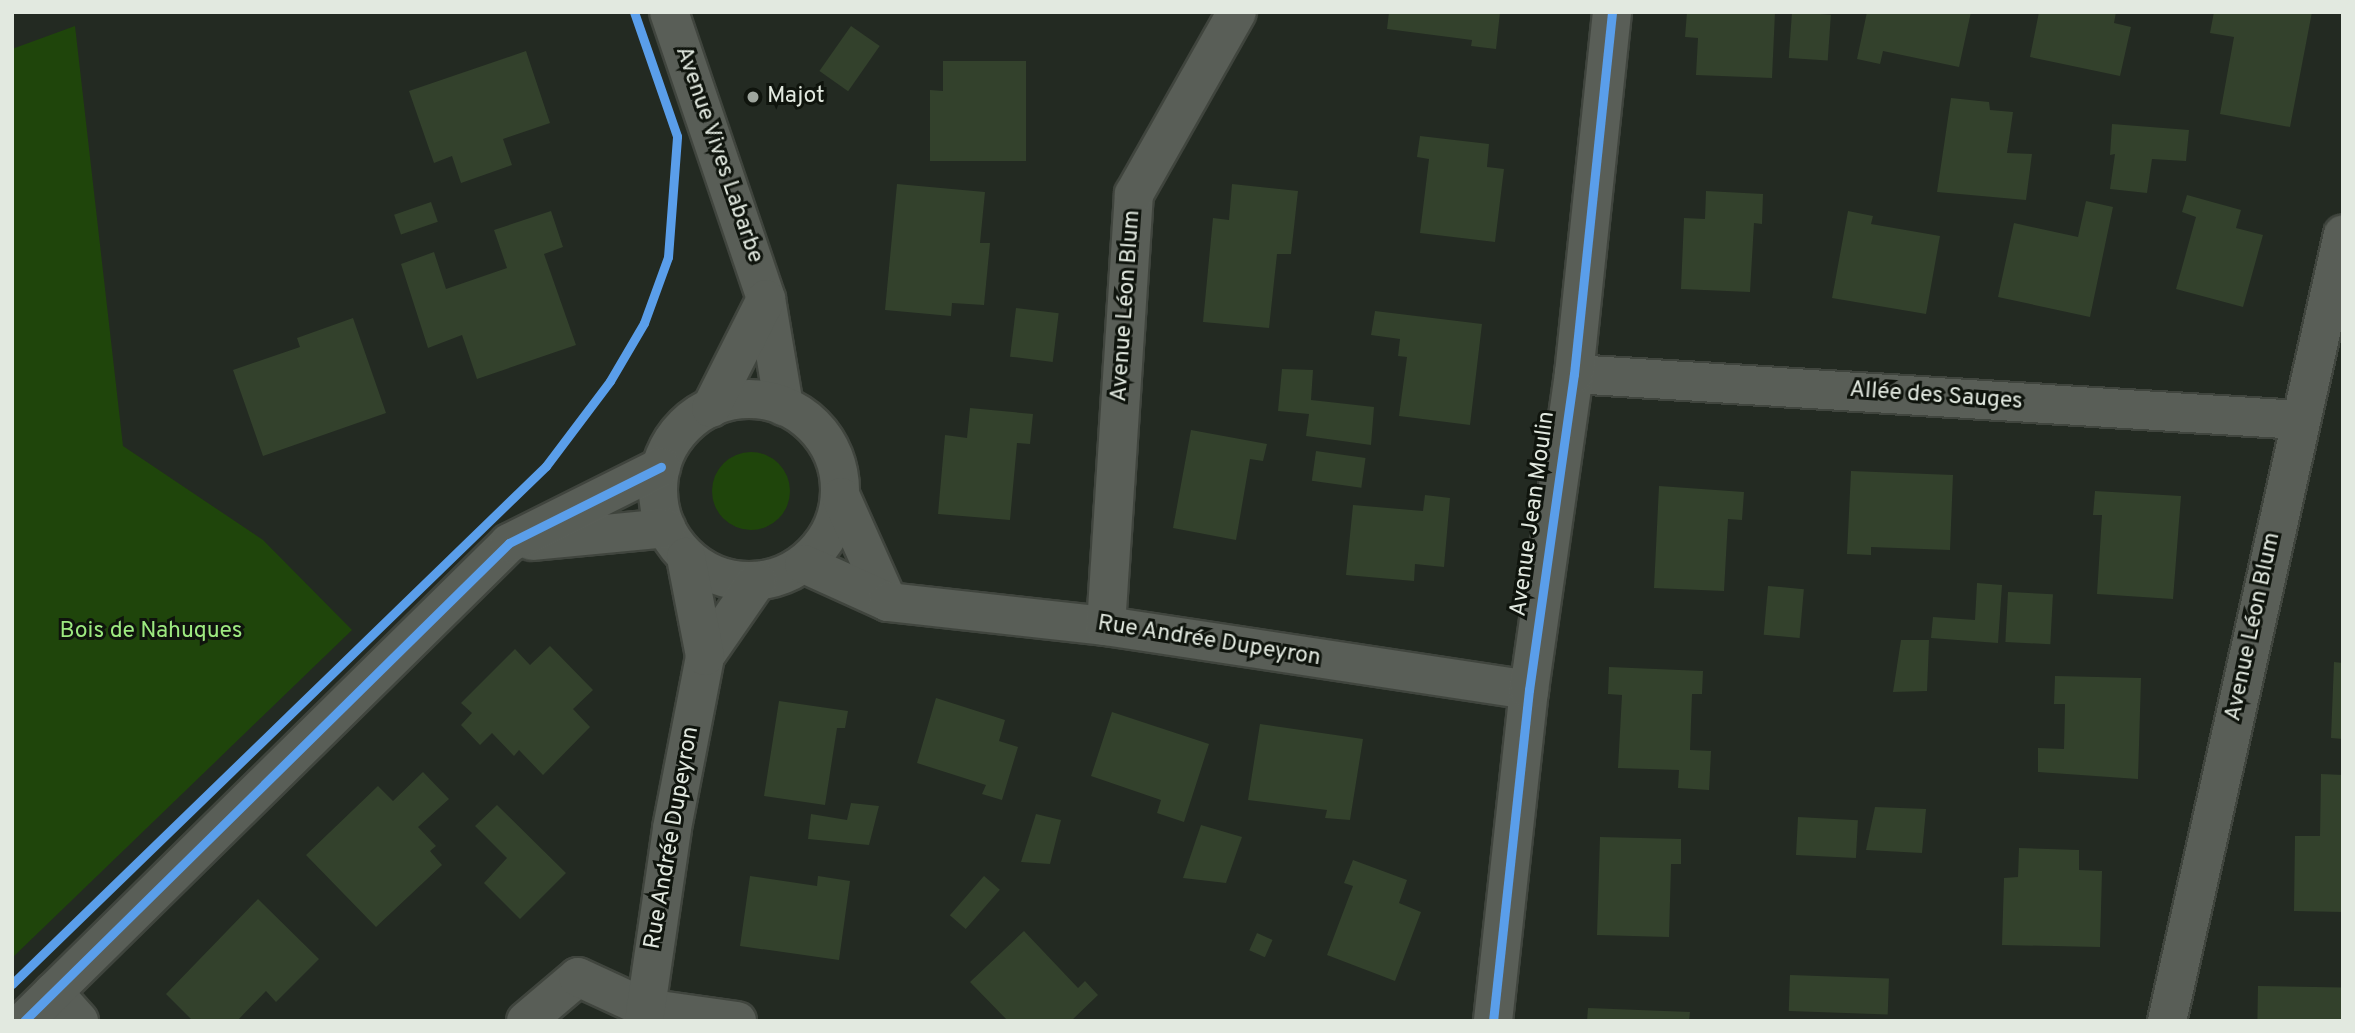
<!DOCTYPE html>
<html>
<head>
<meta charset="utf-8">
<style>
  body { margin:0 }
  #map { position:relative; width:2355px; height:1033px; overflow:hidden; background:#232a22; font-family:Overpass,sans-serif }
  div>[style] { position:absolute }
  [style*='--x'] { left:calc(var(--x)*1px); top:calc(var(--y)*1px); width:calc(var(--w)*1px); rotate:calc(var(--a)*1deg) }
  .green>* { inset:0; background:#1f450b }
  .round { border-radius:50% }
  .building>* { inset:0; background:#33412c; transform-origin:0 0 }
  .roads { filter:drop-shadow(2px 0 #40453e) drop-shadow(-2px 0 #40453e) drop-shadow(0 2px #40453e) drop-shadow(0 -2px #40453e) }
  .minor>* { height:38px; margin:-19px; padding:0 19px; transform-origin:19px; border-radius:19px; background:#595e57 }
  .minor>.ring { margin:-19px; padding:0; box-sizing:content-box; background:none; border:38px solid #595e57; border-radius:50% }
  .cycleway>* { height:9px; margin:-4.5px; padding:0 4.5px; transform-origin:4.5px; border-radius:4.5px; background:#5a9eea }
  .dots>* { width:19px; height:19px; translate:-50% -50%; box-sizing:border-box; border:4px solid #0f140d; border-radius:50% }
  span { translate:-50% -50%; white-space:nowrap; text-align:center; line-height:1.15; -webkit-text-stroke:6px #0f140d; paint-order:stroke }
  .poi-label { font-size:23px; color:#e2e9e0 }
  .left { translate:0 -50%; text-align:left }
  .street-label { font-size:23px; color:#e2e9e0 }
  .park-label { font-size:23px; color:#9de980 }
  .frame { position:absolute; inset:0; border:14px solid #e2e9e0; pointer-events:none }
</style>
</head>
<body>
<div id="map">
  <div class="green">
    <div style="clip-path:polygon(75px 26px,123px 446px,263px 540px,352px 630px,12px 958px,12px 49px)"></div>
    <div class="round" style="left:712px;top:452px;width:78px;height:78px"></div>
  </div>
  <div class="building">
    <div style="clip-path:polygon(1389px 12px,1500px 12px,1496px 49px,1471px 46px,1472px 40px,1387px 29px)"></div>
    <div style="clip-path:polygon(1687px 12px,1775px 12px,1772px 78px,1696px 75px,1698px 38px,1685px 37px)"></div>
    <div style="left:1792px;top:12px;width:39px;height:46px;rotate:4deg"></div>
    <div style="clip-path:polygon(1867px 12px,1971px 12px,1959px 67px,1883px 51px,1880px 64px,1857px 59px)"></div>
    <div style="clip-path:polygon(2039px 12px,2116px 12px,2114px 23px,2131px 27px,2120px 76px,2030px 57px)"></div>
    <div style="clip-path:polygon(2214px 12px,2312px 12px,2290px 127px,2220px 114px,2234px 37px,2210px 33px)"></div>
    <div style="left:851px;top:26px;width:35px;height:55px;rotate:35deg"></div>
    <div style="clip-path:polygon(526px 51px,550px 123px,503px 139px,512px 165px,461px 183px,452px 156px,434px 163px,409px 91px)"></div>
    <div style="clip-path:polygon(943px 61px,1026px 61px,1026px 161px,930px 161px,930px 90px,943px 91px)"></div>
    <div style="clip-path:polygon(1951px 98px,1989px 102px,1990px 110px,2013px 112px,2007px 153px,2032px 154px,2026px 200px,1937px 192px)"></div>
    <div style="clip-path:polygon(2112px 124px,2189px 130px,2186px 161px,2152px 159px,2147px 193px,2110px 189px,2115px 154px,2110px 155px)"></div>
    <div style="clip-path:polygon(1420px 136px,1489px 144px,1487px 167px,1504px 169px,1495px 242px,1420px 233px,1429px 159px,1417px 157px)"></div>
    <div style="clip-path:polygon(897px 184px,985px 192px,980px 243px,990px 243px,984px 305px,952px 303px,951px 316px,885px 310px)"></div>
    <div style="clip-path:polygon(1232px 184px,1298px 191px,1291px 254px,1277px 254px,1269px 328px,1203px 322px,1213px 218px,1229px 220px)"></div>
    <div style="clip-path:polygon(1706px 191px,1763px 194px,1762px 224px,1754px 223px,1750px 292px,1681px 289px,1684px 218px,1705px 219px)"></div>
    <div style="clip-path:polygon(2187px 195px,2241px 210px,2236px 228px,2263px 235px,2243px 307px,2176px 289px,2196px 217px,2182px 212px)"></div>
    <div style="clip-path:polygon(2086px 201px,2113px 207px,2090px 317px,1998px 297px,2014px 223px,2078px 237px)"></div>
    <div style="left:431px;top:202px;width:21px;height:39px;rotate:71deg"></div>
    <div style="clip-path:polygon(551px 211px,563px 247px,544px 254px,576px 345px,477px 379px,462px 335px,428px 348px,401px 264px,434px 252px,446px 289px,507px 268px,494px 230px)"></div>
    <div style="clip-path:polygon(1848px 211px,1873px 216px,1871px 224px,1940px 236px,1926px 314px,1832px 298px)"></div>
    <div style="left:1016px;top:308px;width:43px;height:49px;rotate:7deg"></div>
    <div style="clip-path:polygon(1375px 311px,1482px 324px,1470px 425px,1399px 416px,1407px 357px,1398px 356px,1400px 339px,1371px 335px)"></div>
    <div style="clip-path:polygon(353px 318px,386px 413px,263px 456px,233px 370px,300px 347px,297px 338px)"></div>
    <div style="clip-path:polygon(1282px 369px,1313px 370px,1311px 400px,1374px 407px,1371px 445px,1306px 436px,1309px 414px,1278px 411px)"></div>
    <div style="clip-path:polygon(970px 408px,1033px 414px,1030px 444px,1017px 443px,1010px 520px,938px 514px,945px 435px,967px 438px)"></div>
    <div style="clip-path:polygon(1191px 430px,1267px 444px,1263px 461px,1250px 459px,1236px 540px,1173px 528px)"></div>
    <div style="left:1316px;top:451px;width:50px;height:30px;rotate:8deg"></div>
    <div style="clip-path:polygon(1851px 471px,1953px 475px,1950px 550px,1871px 547px,1871px 555px,1847px 554px)"></div>
    <div style="clip-path:polygon(1659px 486px,1744px 492px,1742px 520px,1728px 519px,1724px 591px,1654px 588px)"></div>
    <div style="clip-path:polygon(2095px 491px,2181px 496px,2173px 599px,2097px 594px,2102px 515px,2093px 515px)"></div>
    <div style="clip-path:polygon(1425px 495px,1450px 498px,1444px 567px,1415px 564px,1414px 581px,1346px 575px,1353px 505px,1423px 511px)"></div>
    <div style="clip-path:polygon(1977px 583px,2002px 585px,1998px 643px,1931px 638px,1933px 617px,1975px 620px)"></div>
    <div style="left:1768px;top:586px;width:36px;height:49px;rotate:5deg"></div>
    <div style="left:2008px;top:592px;width:45px;height:50px;rotate:3deg"></div>
    <div style="clip-path:polygon(1901px 640px,1929px 640px,1927px 691px,1893px 692px)"></div>
    <div style="clip-path:polygon(550px 646px,593px 690px,573px 709px,590px 727px,543px 775px,519px 750px,514px 756px,492px 733px,480px 745px,461px 725px,472px 713px,461px 703px,515px 649px,530px 665px)"></div>
    <div style="clip-path:polygon(2334px 662px,2343px 663px,2343px 739px,2331px 738px)"></div>
    <div style="clip-path:polygon(1609px 667px,1703px 671px,1702px 694px,1692px 694px,1690px 750px,1711px 751px,1709px 790px,1678px 788px,1679px 770px,1618px 768px,1622px 695px,1608px 694px)"></div>
    <div style="clip-path:polygon(2055px 676px,2141px 678px,2138px 779px,2038px 772px,2038px 748px,2064px 749px,2065px 704px,2054px 704px)"></div>
    <div style="clip-path:polygon(936px 698px,1005px 720px,999px 741px,1018px 747px,1002px 800px,982px 794px,986px 785px,917px 763px)"></div>
    <div style="clip-path:polygon(779px 701px,848px 711px,845px 728px,837px 728px,825px 805px,764px 796px)"></div>
    <div style="clip-path:polygon(1112px 712px,1209px 744px,1184px 822px,1157px 813px,1161px 800px,1091px 776px)"></div>
    <div style="clip-path:polygon(1260px 724px,1363px 739px,1350px 820px,1325px 818px,1327px 810px,1248px 800px)"></div>
    <div style="clip-path:polygon(423px 772px,449px 799px,418px 827px,436px 846px,430px 851px,442px 865px,376px 927px,306px 855px,378px 786px,393px 801px)"></div>
    <div style="clip-path:polygon(2321px 774px,2343px 775px,2343px 912px,2294px 911px,2295px 836px,2320px 836px)"></div>
    <div style="clip-path:polygon(851px 803px,879px 806px,869px 845px,808px 839px,811px 814px,847px 820px)"></div>
    <div style="clip-path:polygon(497px 805px,566px 873px,520px 919px,484px 883px,507px 858px,475px 826px)"></div>
    <div style="clip-path:polygon(1875px 807px,1926px 809px,1922px 853px,1866px 850px)"></div>
    <div style="clip-path:polygon(1036px 814px,1061px 820px,1050px 864px,1021px 862px)"></div>
    <div style="left:1798px;top:817px;width:60px;height:38px;rotate:3deg"></div>
    <div style="clip-path:polygon(1201px 825px,1242px 837px,1226px 883px,1183px 878px)"></div>
    <div style="clip-path:polygon(1600px 837px,1681px 839px,1681px 864px,1671px 864px,1669px 937px,1597px 935px)"></div>
    <div style="clip-path:polygon(2019px 848px,2079px 850px,2079px 870px,2102px 871px,2100px 947px,2002px 945px,2004px 878px,2018px 877px)"></div>
    <div style="clip-path:polygon(1353px 860px,1407px 880px,1399px 903px,1421px 912px,1395px 981px,1327px 955px,1353px 886px,1344px 883px)"></div>
    <div style="clip-path:polygon(750px 876px,817px 886px,818px 876px,850px 881px,839px 960px,740px 946px)"></div>
    <div style="left:984px;top:876px;width:21px;height:52px;rotate:41deg"></div>
    <div style="clip-path:polygon(258px 899px,319px 959px,276px 1002px,266px 991px,237px 1021px,193px 1021px,166px 994px)"></div>
    <div style="clip-path:polygon(1024px 931px,1078px 988px,1085px 981px,1098px 995px,1071px 1021px,1008px 1021px,970px 982px)"></div>
    <div style="left:1257px;top:933px;width:17px;height:19px;rotate:24deg"></div>
    <div style="left:1790px;top:975px;width:99px;height:36px;rotate:2deg"></div>
    <div style="left:2258px;top:986px;width:85px;height:35px;rotate:1deg"></div>
    <div style="clip-path:polygon(1588px 1008px,1690px 1012px,1689px 1021px,1587px 1021px)"></div>
  </div>
  <div class="roads">
    <div class="minor">
      <div style="--x:669;--y:12;--w:303;--a:71.3"></div>
      <div style="--x:766;--y:299;--w:109;--a:80.5"></div>
      <div style="--x:1574;--y:374;--w:726;--a:3.63"></div>
      <div class="ring" style="left:658px;top:399px;width:144px;height:144px"></div>
      <div style="--x:711;--y:408;--w:122;--a:-63.2"></div>
      <div style="--x:841;--y:497;--w:115;--a:65.9"></div>
      <div style="--x:532;--y:541;--w:135;--a:-5.5"></div>
      <div style="--x:804;--y:564;--w:92;--a:24.3"></div>
      <div style="--x:888;--y:602;--w:219;--a:6.3"></div>
      <div style="--x:1106;--y:626;--w:428;--a:8.6"></div>
      <div style="--x:1106;--y:626;--w:433;--a:-86.3"></div>
      <div style="--x:1134;--y:194;--w:209;--a:-60.5"></div>
      <div style="--x:705;--y:656;--w:91;--a:-55.3"></div>
      <div style="--x:53;--y:992;--w:39;--a:48"></div>
      <div style="--x:24;--y:1021;--w:681;--a:-44.58"></div>
      <div style="--x:509;--y:543;--w:170;--a:-26.6"></div>
      <div style="--x:526;--y:1021;--w:68;--a:-40.2"></div>
      <div style="--x:578;--y:977;--w:74;--a:24.8"></div>
      <div style="--x:645;--y:1008;--w:93;--a:8"></div>
      <div style="--x:644;--y:1021;--w:195;--a:-81.7"></div>
      <div style="--x:672;--y:828;--w:175;--a:-79.1"></div>
      <div style="--x:705;--y:656;--w:101;--a:-100.9"></div>
      <div style="--x:1493;--y:1021;--w:333;--a:-83.8"></div>
      <div style="--x:1529;--y:690;--w:319;--a:-81.9"></div>
      <div style="--x:1574;--y:374;--w:364;--a:-84"></div>
      <div style="--x:2167;--y:1021;--w:806;--a:-77.39"></div>
    </div>
  </div>
  <div class="cycleway">
    <div style="--x:12;--y:984;--w:744;--a:-44.13"></div>
    <div style="--x:546;--y:466;--w:106;--a:-53"></div>
    <div style="--x:610;--y:381;--w:67;--a:-59.6"></div>
    <div style="--x:644;--y:323;--w:70;--a:-70"></div>
    <div style="--x:668;--y:257;--w:121;--a:-85.7"></div>
    <div style="--x:677;--y:136;--w:131;--a:-109.1"></div>
    <div style="--x:24;--y:1021;--w:681;--a:-44.58"></div>
    <div style="--x:509;--y:543;--w:170;--a:-26.6"></div>
    <div style="--x:1493;--y:1021;--w:333;--a:-83.8"></div>
    <div style="--x:1529;--y:690;--w:319;--a:-81.9"></div>
    <div style="--x:1574;--y:374;--w:364;--a:-84"></div>
  </div>
  <div class="dots">
    <div style="left:753px;top:97px;background:#9fa69e"></div>
  </div>
  <div class="poi-label">
    <span class="left" style="left:767px;top:97px">Majot</span>
  </div>
  <div class="street-label">
    <span style="left:718px;top:155px;rotate:71deg">Avenue Vives Labarbe</span>
    <span style="left:1127px;top:306px;rotate:-86deg">Avenue Léon Blum</span>
    <span style="left:1936px;top:397px;rotate:4deg">Allée des Sauges</span>
    <span style="left:1534px;top:514px;rotate:-82deg">Avenue Jean Moulin</span>
    <span style="left:2254px;top:627px;rotate:-78deg">Avenue Léon Blum</span>
    <span style="left:1209px;top:642px;rotate:9deg">Rue Andrée Dupeyron</span>
    <span style="left:673px;top:838px;rotate:-80deg">Rue Andrée Dupeyron</span>
  </div>
  <div class="park-label">
    <span style="left:151px;top:632px">Bois de Nahuques</span>
  </div>
  <div class="frame"></div>
</div>
</body>
</html>
